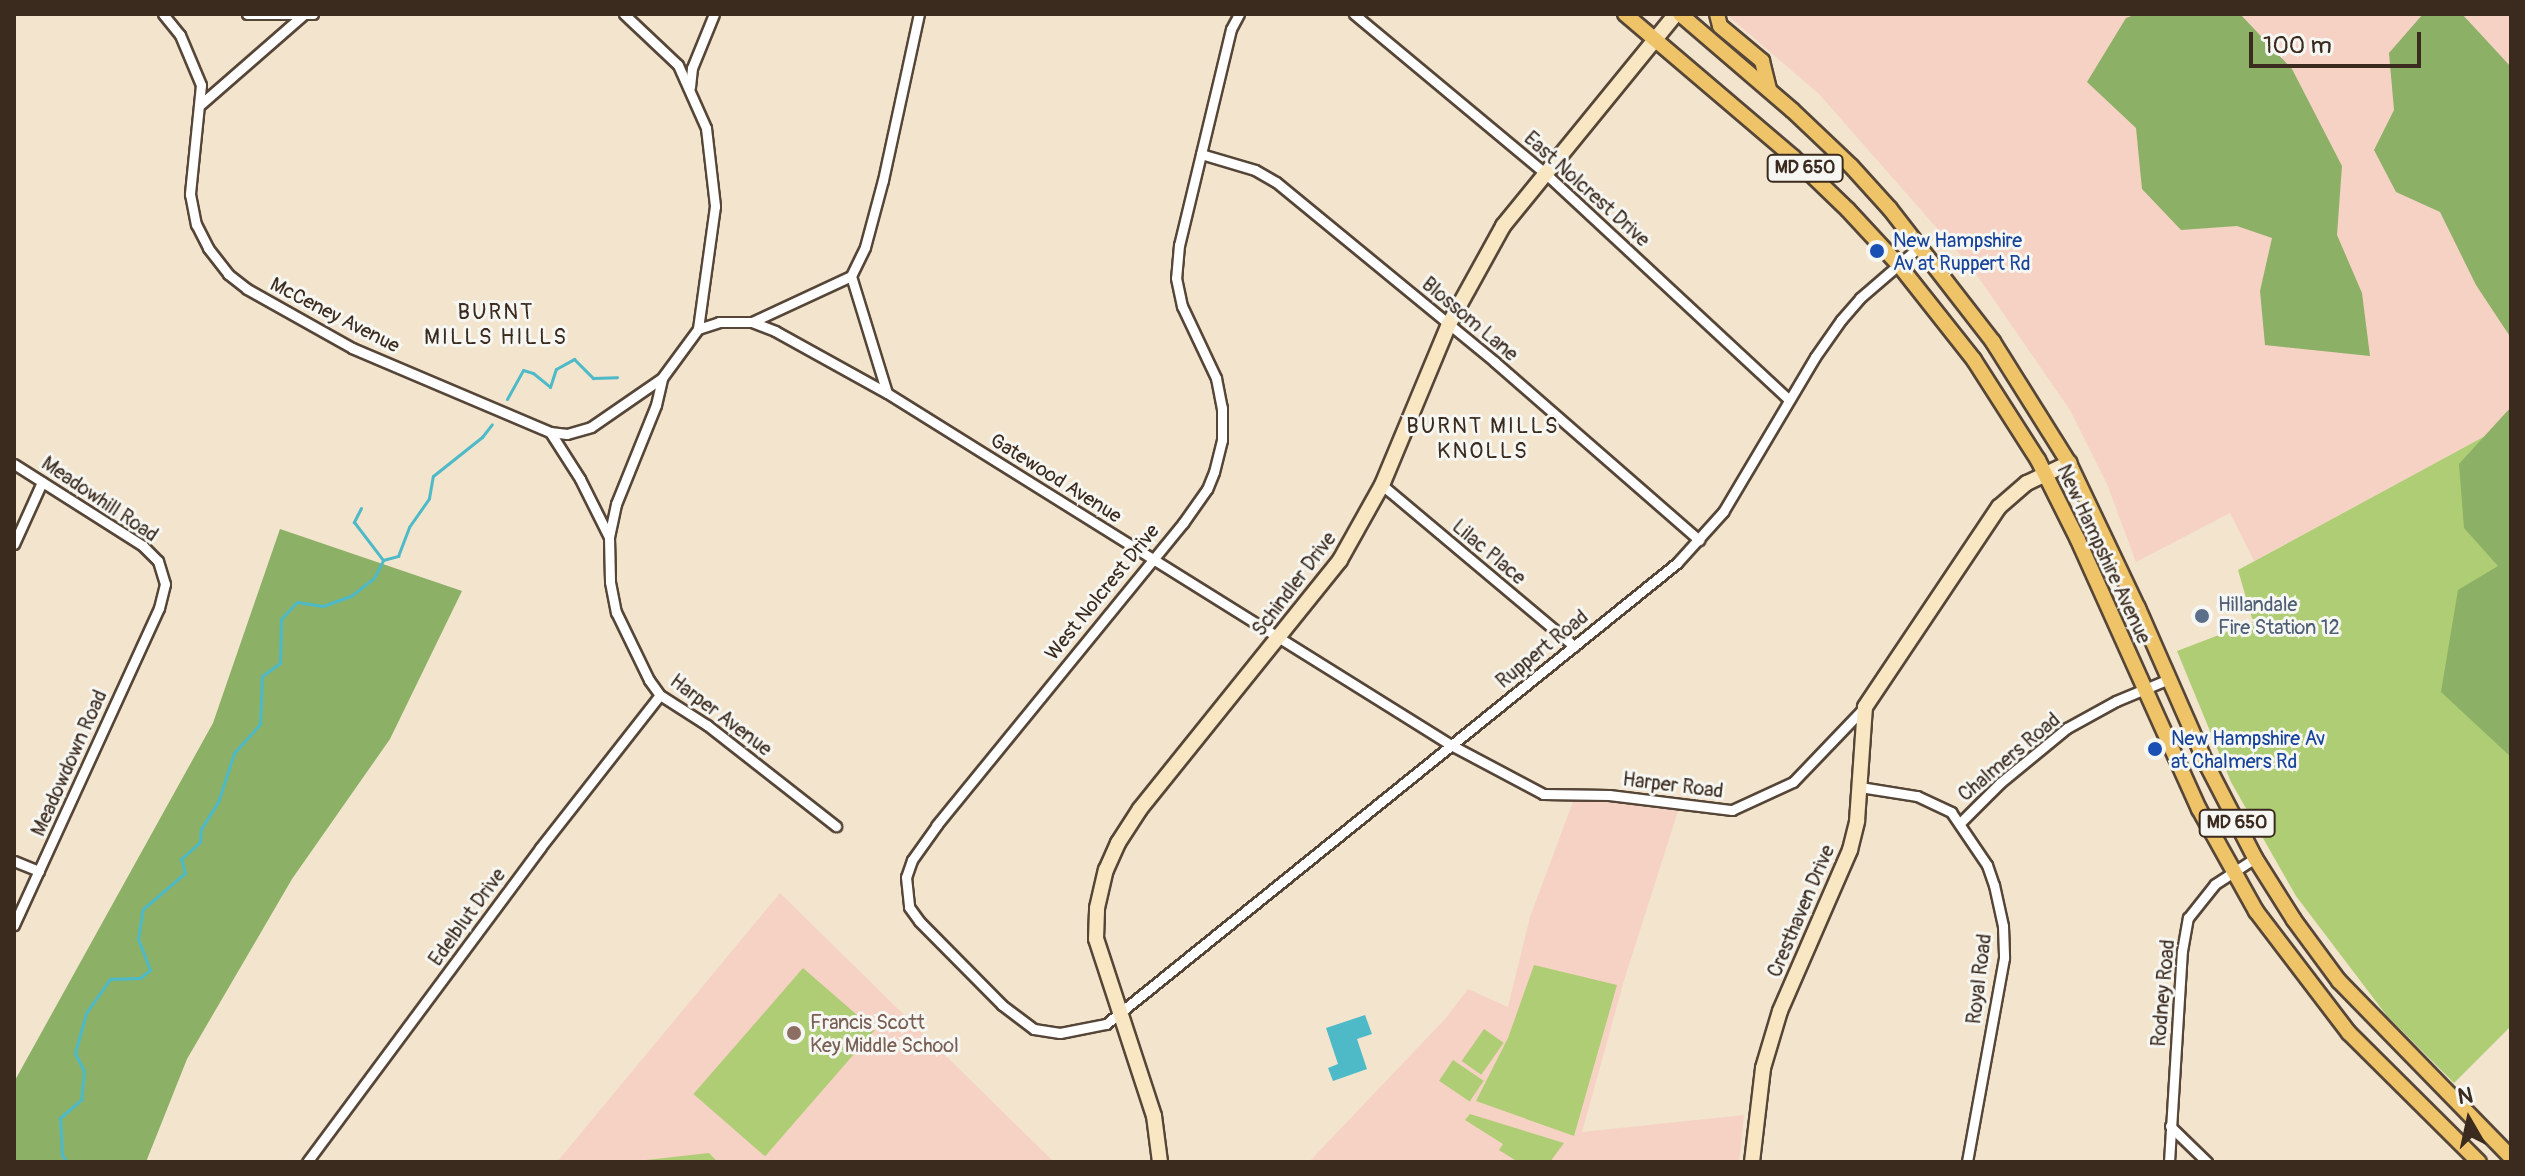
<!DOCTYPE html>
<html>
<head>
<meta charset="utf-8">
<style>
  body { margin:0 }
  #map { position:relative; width:2525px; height:1176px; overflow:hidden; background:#f2e4cd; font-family:Pangolin,sans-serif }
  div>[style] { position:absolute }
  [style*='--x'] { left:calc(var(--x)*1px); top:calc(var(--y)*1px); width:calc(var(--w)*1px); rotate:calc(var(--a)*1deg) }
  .built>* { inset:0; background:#f6d2c4 }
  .green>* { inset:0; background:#afcd74; transform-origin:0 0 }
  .forest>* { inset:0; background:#8bb066 }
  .water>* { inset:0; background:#4ebac8 }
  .stream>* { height:3px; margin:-1.5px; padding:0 1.5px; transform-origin:1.5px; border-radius:1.5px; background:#4ebac8 }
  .roads { filter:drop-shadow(2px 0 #564638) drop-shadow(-2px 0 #564638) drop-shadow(0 2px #564638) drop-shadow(0 -2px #564638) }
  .street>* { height:9px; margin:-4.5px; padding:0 4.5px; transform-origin:4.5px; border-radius:4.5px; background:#fff }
  .secondary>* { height:14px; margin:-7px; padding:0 7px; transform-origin:7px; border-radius:7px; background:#f9e7c3 }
  .primary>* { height:14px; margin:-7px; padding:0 7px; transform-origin:7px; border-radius:7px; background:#efc469 }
  .dots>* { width:22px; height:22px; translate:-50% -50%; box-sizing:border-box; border:4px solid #f6f6f2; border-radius:50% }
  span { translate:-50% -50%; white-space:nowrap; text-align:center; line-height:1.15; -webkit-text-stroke:6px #f6f6f2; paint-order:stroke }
  .shield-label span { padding:2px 6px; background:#f6f6f2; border:2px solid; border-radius:6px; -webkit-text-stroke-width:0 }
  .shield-label { font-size:18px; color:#3b2a1e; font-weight:700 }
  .street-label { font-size:20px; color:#3b2a1e }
  .transit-label { font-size:20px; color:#164399 }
  .left { translate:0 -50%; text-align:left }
  .service-label { font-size:20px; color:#4e5e75 }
  .education-label { font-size:20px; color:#785e54 }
  .neighbourhood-label { font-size:22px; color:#3b2a1e; letter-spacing:2px }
  .frame { position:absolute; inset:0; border:16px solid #3b2a1e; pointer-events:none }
  .north { position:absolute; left:2429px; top:1080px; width:80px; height:80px; -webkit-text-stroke:6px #f6f6f2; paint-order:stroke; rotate:351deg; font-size:22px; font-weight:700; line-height:32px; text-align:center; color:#3b2a1e }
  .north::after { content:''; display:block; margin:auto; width:28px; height:36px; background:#3b2a1e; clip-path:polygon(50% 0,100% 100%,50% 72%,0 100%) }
  .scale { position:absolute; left:2249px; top:32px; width:172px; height:36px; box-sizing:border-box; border:4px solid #3b2a1e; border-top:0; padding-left:10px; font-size:24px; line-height:28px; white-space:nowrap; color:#3b2a1e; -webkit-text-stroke:6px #f6f6f2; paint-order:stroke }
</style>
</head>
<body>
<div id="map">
  <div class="built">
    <div style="clip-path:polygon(1726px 14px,2511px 14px,2511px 422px,2254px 561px,2230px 513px,2136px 562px,2107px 484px,2070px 410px,1972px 268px,1819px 94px)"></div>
    <div style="clip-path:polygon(1574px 799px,1679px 808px,1625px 977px,1582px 1132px,1744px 1115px,1739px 1162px,1309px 1162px,1445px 1019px,1468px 989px,1508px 1007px,1530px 917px)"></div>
    <div style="clip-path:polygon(780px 893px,1054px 1162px,557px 1162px)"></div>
  </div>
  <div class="green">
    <div style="clip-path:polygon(2511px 422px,2511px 1026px,2454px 1083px,2387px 1016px,2296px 896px,2231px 782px,2177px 651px,2253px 622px,2238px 570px)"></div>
    <div style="clip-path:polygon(1534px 965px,1617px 985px,1574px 1136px,1476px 1101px,1508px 1038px)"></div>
    <div style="left:803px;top:968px;width:95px;height:167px;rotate:41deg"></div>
    <div style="left:1484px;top:1029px;width:24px;height:39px;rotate:35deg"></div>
    <div style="left:1453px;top:1060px;width:37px;height:25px;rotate:34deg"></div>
    <div style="clip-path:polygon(1470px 1114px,1564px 1143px,1550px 1162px,1518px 1162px,1499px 1150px,1503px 1144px,1465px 1120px)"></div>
    <div style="clip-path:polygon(709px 1153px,718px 1162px,645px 1162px,646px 1160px)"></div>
  </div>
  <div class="forest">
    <div style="clip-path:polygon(2137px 14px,2240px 14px,2292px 69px,2342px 166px,2337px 235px,2362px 293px,2370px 356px,2265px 345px,2260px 291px,2272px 238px,2237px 226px,2181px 230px,2142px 189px,2136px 128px,2087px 82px,2126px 18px)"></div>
    <div style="clip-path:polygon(2423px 14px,2462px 14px,2511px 67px,2511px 338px,2476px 285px,2440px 212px,2396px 192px,2374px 150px,2394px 110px,2389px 53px)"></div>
    <div style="clip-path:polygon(2511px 407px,2511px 757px,2441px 692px,2458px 590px,2498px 566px,2464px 528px,2459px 464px)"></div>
    <div style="clip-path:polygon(280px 529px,462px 591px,390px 739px,292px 879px,187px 1059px,146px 1162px,14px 1162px,14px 1082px,213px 723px)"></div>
  </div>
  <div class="water">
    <div style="clip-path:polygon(1365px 1015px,1372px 1034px,1357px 1039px,1367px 1069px,1333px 1081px,1328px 1068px,1338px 1064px,1326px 1028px)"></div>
  </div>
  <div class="stream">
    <div style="--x:507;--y:399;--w:33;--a:-61"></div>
    <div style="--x:523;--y:370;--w:10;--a:17"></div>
    <div style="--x:533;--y:373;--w:22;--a:39"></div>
    <div style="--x:550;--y:387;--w:19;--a:-72"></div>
    <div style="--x:556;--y:369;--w:21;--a:-29"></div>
    <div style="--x:574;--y:359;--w:27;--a:45"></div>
    <div style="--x:593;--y:378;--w:24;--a:-2"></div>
    <div style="--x:361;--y:508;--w:16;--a:117"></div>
    <div style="--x:354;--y:522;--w:48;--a:52.7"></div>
    <div style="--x:67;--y:1162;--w:9;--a:-126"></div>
    <div style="--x:62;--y:1155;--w:37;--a:-93"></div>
    <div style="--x:60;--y:1118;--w:28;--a:-41"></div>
    <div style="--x:81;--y:1100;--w:29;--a:-84"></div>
    <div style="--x:84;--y:1071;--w:20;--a:-117"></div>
    <div style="--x:75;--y:1053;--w:41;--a:-74.6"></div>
    <div style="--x:86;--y:1013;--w:42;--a:-54.8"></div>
    <div style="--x:110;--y:979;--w:30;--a:-2"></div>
    <div style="--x:140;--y:978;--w:13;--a:-39"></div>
    <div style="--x:150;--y:970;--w:33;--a:-111"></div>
    <div style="--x:138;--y:939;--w:30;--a:-81"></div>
    <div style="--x:143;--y:909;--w:55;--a:-40.6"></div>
    <div style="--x:185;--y:873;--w:15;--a:-106"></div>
    <div style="--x:181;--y:859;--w:25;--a:-42"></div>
    <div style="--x:200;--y:842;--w:13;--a:-86"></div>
    <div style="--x:201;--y:829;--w:32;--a:-58"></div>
    <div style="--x:218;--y:802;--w:52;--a:-71.9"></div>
    <div style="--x:234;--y:753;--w:39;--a:-48"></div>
    <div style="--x:260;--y:724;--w:48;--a:-87.6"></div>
    <div style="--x:262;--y:676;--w:22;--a:-36"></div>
    <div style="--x:280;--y:663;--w:44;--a:-88.7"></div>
    <div style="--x:281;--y:619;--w:23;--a:-47"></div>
    <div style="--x:297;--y:602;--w:26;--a:9"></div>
    <div style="--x:323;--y:606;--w:30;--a:-20"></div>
    <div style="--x:351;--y:596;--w:29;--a:-38"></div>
    <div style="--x:374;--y:578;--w:20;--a:-63"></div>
    <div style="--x:383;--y:560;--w:16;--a:-15"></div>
    <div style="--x:398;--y:556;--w:31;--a:-69"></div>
    <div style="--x:409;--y:527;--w:35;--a:-55"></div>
    <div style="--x:429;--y:498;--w:22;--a:-80"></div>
    <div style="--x:433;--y:476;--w:63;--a:-38.5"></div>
    <div style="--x:482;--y:437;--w:16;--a:-52"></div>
  </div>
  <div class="roads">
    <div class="street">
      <div style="--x:163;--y:14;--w:27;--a:51"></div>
      <div style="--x:180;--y:35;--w:54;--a:67.2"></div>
      <div style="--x:201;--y:85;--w:110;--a:95.8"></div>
      <div style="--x:190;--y:194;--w:31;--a:79"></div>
      <div style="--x:196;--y:224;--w:27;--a:63"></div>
      <div style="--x:208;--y:248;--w:33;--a:52"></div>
      <div style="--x:228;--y:274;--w:24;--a:38"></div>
      <div style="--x:247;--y:289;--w:120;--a:29.3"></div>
      <div style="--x:352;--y:348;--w:215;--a:23"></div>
      <div style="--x:550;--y:432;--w:17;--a:7"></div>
      <div style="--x:567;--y:434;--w:25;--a:-16"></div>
      <div style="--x:591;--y:427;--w:86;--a:-34.6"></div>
      <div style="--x:662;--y:378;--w:61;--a:-53.7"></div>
      <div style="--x:698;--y:329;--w:22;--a:-18"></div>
      <div style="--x:719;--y:322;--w:33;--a:0"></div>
      <div style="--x:752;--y:322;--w:109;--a:-24.9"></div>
      <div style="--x:851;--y:276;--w:32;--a:-64"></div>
      <div style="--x:865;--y:247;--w:69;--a:-75"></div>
      <div style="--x:883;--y:180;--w:170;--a:-77.8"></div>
      <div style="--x:247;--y:14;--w:66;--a:0"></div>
      <div style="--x:624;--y:14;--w:74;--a:43.4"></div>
      <div style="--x:678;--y:65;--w:69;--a:66"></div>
      <div style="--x:706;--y:128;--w:79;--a:83.4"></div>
      <div style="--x:715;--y:206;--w:124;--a:97.9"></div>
      <div style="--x:1239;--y:14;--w:17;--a:118"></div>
      <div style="--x:1231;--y:29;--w:222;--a:103.5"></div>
      <div style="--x:1179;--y:245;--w:33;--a:95"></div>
      <div style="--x:1176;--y:278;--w:29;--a:78"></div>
      <div style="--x:1182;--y:306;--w:80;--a:64.7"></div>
      <div style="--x:1216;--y:378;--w:31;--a:79"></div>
      <div style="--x:1222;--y:408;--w:32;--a:90"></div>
      <div style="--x:1222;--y:440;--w:33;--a:104"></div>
      <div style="--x:1214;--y:472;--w:18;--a:112"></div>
      <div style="--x:1207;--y:489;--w:42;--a:125.2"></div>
      <div style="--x:1183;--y:523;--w:390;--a:129.2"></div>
      <div style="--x:937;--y:825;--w:43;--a:125.5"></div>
      <div style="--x:912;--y:860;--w:18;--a:109"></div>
      <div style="--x:906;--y:877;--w:30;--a:84"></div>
      <div style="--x:909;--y:907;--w:17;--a:54"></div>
      <div style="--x:919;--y:921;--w:118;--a:45.3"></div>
      <div style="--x:1002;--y:1005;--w:40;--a:37"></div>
      <div style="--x:1034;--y:1029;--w:26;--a:9"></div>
      <div style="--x:1060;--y:1033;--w:47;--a:-11.1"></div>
      <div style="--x:1106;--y:1024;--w:734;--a:-38.92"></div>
      <div style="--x:1677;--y:563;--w:69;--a:-48"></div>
      <div style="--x:1723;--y:512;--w:180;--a:-59.3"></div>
      <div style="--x:1815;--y:357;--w:45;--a:-54.9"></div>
      <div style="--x:1841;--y:320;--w:29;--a:-49"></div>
      <div style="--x:1860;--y:298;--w:77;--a:-40.8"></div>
      <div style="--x:1354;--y:14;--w:249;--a:39.8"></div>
      <div style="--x:1545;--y:173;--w:333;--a:42.9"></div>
      <div style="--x:690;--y:87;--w:19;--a:-84"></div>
      <div style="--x:692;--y:68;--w:58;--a:-67.8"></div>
      <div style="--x:201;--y:104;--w:135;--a:-41.1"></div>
      <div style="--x:1201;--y:154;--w:56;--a:16.5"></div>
      <div style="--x:1255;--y:170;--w:24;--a:30"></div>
      <div style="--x:1276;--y:182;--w:283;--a:39.4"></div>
      <div style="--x:1495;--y:362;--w:271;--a:41.1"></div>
      <div style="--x:851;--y:276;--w:122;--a:72.9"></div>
      <div style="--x:752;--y:322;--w:25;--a:21"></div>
      <div style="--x:775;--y:331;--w:128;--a:29"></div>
      <div style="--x:887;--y:393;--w:665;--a:31.97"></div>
      <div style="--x:1451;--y:745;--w:104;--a:28"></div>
      <div style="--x:1543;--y:794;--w:66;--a:0.9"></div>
      <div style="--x:1609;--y:795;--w:124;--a:7"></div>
      <div style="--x:1732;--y:810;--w:67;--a:-24.7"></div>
      <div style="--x:1793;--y:782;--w:104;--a:-46.2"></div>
      <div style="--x:550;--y:432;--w:56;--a:57.4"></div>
      <div style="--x:580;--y:479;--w:65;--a:63.4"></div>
      <div style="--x:609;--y:537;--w:45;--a:88.7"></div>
      <div style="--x:610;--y:582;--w:31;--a:79"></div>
      <div style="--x:616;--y:612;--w:76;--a:64.1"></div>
      <div style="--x:649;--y:680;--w:19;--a:54"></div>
      <div style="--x:660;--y:695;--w:56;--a:32.6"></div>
      <div style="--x:707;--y:725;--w:164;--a:38.1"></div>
      <div style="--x:14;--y:464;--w:153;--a:32.4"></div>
      <div style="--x:143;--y:546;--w:21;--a:45"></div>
      <div style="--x:158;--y:561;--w:24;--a:73"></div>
      <div style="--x:165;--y:584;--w:25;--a:104"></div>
      <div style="--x:159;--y:608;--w:349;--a:114.6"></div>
      <div style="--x:1382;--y:485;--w:251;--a:40"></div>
      <div style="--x:609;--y:537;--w:34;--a:-78"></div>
      <div style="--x:616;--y:504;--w:107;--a:-68"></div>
      <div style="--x:656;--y:405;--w:28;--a:-77"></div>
      <div style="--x:14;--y:544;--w:68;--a:-65.7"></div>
      <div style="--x:1860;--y:787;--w:58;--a:9"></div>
      <div style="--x:1917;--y:796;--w:38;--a:25"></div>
      <div style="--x:1951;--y:812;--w:64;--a:55.8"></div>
      <div style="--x:1987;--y:865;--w:21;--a:71"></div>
      <div style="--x:1994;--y:885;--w:42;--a:77.6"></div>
      <div style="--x:2003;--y:926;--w:32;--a:88"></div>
      <div style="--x:2004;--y:958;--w:207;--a:100.3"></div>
      <div style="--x:1960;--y:823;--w:57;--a:-45"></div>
      <div style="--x:2000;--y:783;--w:87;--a:-39.4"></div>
      <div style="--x:2067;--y:728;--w:56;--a:-28.9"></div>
      <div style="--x:2116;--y:701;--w:57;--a:-22.5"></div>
      <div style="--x:14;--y:861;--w:27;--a:22"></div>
      <div style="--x:2170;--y:1126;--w:52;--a:44.2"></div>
      <div style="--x:307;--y:1162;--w:391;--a:-53.4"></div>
      <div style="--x:540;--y:848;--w:194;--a:-51.9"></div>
      <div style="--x:2169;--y:1162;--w:211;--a:-86.5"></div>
      <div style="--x:2182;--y:951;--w:34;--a:-80"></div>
      <div style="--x:2188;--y:918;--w:43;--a:-51.5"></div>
      <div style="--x:2215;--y:884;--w:48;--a:-33"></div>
    </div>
    <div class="secondary">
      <div style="--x:1160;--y:1162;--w:46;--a:-97.4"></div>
      <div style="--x:1154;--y:1116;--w:186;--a:-108.1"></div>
      <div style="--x:1096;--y:939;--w:31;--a:-88"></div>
      <div style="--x:1097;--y:908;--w:39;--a:-77"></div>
      <div style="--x:1106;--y:870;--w:30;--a:-66"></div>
      <div style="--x:1118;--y:843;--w:40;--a:-57.1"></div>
      <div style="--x:1140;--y:809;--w:319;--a:-51.2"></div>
      <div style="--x:1340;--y:560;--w:86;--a:-60.8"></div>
      <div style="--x:1382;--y:485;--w:174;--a:-67.4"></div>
      <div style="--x:1449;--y:324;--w:112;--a:-61.1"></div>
      <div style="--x:1503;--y:226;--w:274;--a:-50.8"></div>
      <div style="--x:1752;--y:1162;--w:95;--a:-83.3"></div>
      <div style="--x:1763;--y:1068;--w:59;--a:-73.4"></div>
      <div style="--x:1780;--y:1011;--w:176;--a:-66.5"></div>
      <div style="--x:1850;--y:850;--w:30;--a:-76"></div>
      <div style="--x:1857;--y:821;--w:114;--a:-86"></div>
      <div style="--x:1865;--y:707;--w:241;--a:-56.2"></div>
      <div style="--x:1999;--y:507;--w:37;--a:-41"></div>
      <div style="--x:2027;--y:483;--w:47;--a:-25.5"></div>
    </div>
    <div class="primary">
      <div style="--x:1625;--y:14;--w:221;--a:40.4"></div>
      <div style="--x:1793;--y:157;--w:76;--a:43.9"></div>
      <div style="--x:1848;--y:210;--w:75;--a:47.2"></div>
      <div style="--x:1899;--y:265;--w:121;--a:51.7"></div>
      <div style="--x:1974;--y:360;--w:119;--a:57.4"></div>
      <div style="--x:2038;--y:460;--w:89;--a:63.4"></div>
      <div style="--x:2078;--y:540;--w:295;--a:65.8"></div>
      <div style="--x:2199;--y:809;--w:117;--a:60.8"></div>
      <div style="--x:2256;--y:911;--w:153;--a:52.7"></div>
      <div style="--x:2349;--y:1033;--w:183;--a:44.8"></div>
      <div style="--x:1680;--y:14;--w:148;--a:40.6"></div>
      <div style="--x:1792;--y:110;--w:81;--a:43.5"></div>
      <div style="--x:1851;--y:166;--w:58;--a:47.8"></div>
      <div style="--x:1890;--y:209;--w:168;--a:52.2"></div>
      <div style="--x:1993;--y:342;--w:143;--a:57.9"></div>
      <div style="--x:2069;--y:463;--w:161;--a:64.6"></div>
      <div style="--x:2138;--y:608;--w:171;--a:66.3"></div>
      <div style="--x:2207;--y:765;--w:105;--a:62.7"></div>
      <div style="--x:2255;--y:858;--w:73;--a:57.8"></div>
      <div style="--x:2294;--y:920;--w:76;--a:53.6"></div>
      <div style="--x:2339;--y:981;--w:246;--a:45.7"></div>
      <div style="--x:1717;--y:14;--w:12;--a:76"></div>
      <div style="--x:1720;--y:26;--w:55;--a:39.8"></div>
      <div style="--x:1762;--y:61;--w:30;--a:76"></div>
    </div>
  </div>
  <div class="dots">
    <div style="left:1877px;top:251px;background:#1a4fb4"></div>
    <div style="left:2202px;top:616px;background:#5c6f8a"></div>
    <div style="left:2155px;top:749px;background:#1a4fb4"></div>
    <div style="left:794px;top:1033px;background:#8d6e63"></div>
  </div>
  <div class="shield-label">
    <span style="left:1805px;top:168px">MD 650</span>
    <span style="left:2237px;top:823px">MD 650</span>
  </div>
  <div class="street-label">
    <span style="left:1587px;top:189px;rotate:42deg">East Nolcrest Drive</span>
    <span style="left:335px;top:315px;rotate:27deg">McCeney Avenue</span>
    <span style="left:1470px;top:319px;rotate:40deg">Blossom Lane</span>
    <span style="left:1056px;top:478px;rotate:32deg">Gatewood Avenue</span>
    <span style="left:100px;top:499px;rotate:34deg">Meadowhill Road</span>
    <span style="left:1489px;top:552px;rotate:40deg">Lilac Place</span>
    <span style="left:2104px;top:554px;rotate:65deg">New Hampshire Avenue</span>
    <span style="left:1294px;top:584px;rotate:-53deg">Schindler Drive</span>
    <span style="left:1102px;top:592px;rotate:-51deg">West Nolcrest Drive</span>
    <span style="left:1542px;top:649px;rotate:-39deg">Ruppert Road</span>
    <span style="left:721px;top:715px;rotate:37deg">Harper Avenue</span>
    <span style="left:2009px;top:757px;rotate:-40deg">Chalmers Road</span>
    <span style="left:69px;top:763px;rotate:-66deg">Meadowdown Road</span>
    <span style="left:1673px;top:785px;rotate:7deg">Harper Road</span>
    <span style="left:1801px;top:911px;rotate:-67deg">Cresthaven Drive</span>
    <span style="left:467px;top:917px;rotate:-54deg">Edelblut Drive</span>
    <span style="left:1979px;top:979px;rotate:-83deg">Royal Road</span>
    <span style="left:2163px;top:993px;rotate:-85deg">Rodney Road</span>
  </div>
  <div class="transit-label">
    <span class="left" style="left:1893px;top:252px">New Hampshire<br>Av at Ruppert Rd</span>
    <span class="left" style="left:2171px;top:750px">New Hampshire Av<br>at Chalmers Rd</span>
  </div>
  <div class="service-label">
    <span class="left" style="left:2218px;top:616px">Hillandale<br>Fire Station 12</span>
  </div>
  <div class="education-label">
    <span class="left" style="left:810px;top:1034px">Francis Scott<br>Key Middle School</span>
  </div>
  <div class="neighbourhood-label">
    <span style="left:496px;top:325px">BURNT<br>MILLS HILLS</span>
    <span style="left:1483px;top:439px">BURNT MILLS<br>KNOLLS</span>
  </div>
  <div class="frame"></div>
  <div class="north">N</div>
  <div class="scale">100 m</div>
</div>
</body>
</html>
